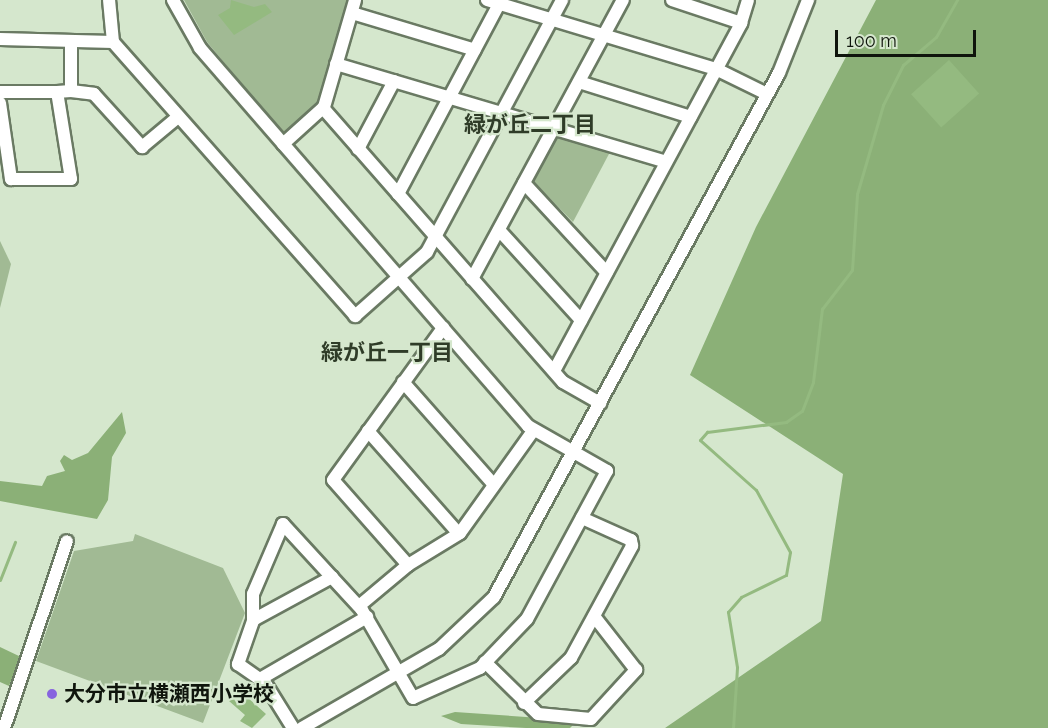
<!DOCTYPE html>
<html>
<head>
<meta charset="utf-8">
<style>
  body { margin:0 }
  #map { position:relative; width:1048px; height:728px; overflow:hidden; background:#d5e7cd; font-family:Raleway,"Noto Sans JP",sans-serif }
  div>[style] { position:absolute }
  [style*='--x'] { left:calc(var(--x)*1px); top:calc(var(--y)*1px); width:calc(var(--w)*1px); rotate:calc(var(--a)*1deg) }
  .green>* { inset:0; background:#a1ba94 }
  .forest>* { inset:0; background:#8bb077 }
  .water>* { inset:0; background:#94ba80; transform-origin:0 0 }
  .stream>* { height:3px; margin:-1.5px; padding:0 1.5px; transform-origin:1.5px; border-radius:1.5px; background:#94ba80 }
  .roads { filter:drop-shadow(2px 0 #6a7a63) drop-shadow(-2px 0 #6a7a63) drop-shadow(0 2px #6a7a63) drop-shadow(0 -2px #6a7a63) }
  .minor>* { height:12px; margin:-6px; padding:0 6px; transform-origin:6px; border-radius:6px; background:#fff }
  .dots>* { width:16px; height:16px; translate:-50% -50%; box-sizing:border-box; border:3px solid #d5e7cd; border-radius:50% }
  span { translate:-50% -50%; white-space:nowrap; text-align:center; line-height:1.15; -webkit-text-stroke:4.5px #d5e7cd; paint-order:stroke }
  .poi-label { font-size:21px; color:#0f150c; font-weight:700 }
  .left { translate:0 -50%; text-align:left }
  .neighbourhood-label { font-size:22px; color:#2f3c28; font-weight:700 }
  .scale { position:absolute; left:835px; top:30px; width:141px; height:27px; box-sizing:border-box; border:3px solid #0f150c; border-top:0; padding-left:8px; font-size:18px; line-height:21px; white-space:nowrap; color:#0f150c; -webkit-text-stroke:4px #d5e7cd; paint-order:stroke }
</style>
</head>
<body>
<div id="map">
  <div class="green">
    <div style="clip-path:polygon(184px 0,349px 0,317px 104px,286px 132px,281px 131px,207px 42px)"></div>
    <div style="clip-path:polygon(554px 134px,610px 152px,573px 222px,531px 179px)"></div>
    <div style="clip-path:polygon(0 241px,11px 264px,0 308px)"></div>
    <div style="clip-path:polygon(135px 534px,223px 568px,245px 613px,203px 723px,36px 661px,74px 551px,133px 541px)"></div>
  </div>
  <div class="forest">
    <div style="clip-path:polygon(876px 0,1048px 0,1048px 728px,665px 728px,821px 621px,843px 474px,690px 375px,756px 227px)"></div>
    <div style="clip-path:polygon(122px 412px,126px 433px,112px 457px,108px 500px,97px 519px,0 501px,0 481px,42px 486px,47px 476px,65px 471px,60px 461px,64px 455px,72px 460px,88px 453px)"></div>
    <div style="clip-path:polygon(0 647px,21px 657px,9px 686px,0 682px)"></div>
    <div style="clip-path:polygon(455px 712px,569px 720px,575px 723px,570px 728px,526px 728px,461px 724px,441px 716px)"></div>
  </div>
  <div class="water">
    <div style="clip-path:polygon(231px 0,254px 7px,265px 4px,272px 12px,234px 35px,218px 15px,230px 8px)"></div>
    <div style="left:949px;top:60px;width:45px;height:51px;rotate:48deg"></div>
    <div style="clip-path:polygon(239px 690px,266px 714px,252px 728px,240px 721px,245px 715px,229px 701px)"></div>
  </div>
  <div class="stream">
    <div style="--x:0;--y:580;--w:41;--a:-68.5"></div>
    <div style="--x:733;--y:728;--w:61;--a:-86.2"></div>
    <div style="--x:737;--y:667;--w:56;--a:-99.3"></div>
    <div style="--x:728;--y:612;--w:20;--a:-49"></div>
    <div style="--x:741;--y:597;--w:50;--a:-26.1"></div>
    <div style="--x:786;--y:575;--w:23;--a:-80"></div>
    <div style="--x:790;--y:552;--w:71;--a:-118.7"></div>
    <div style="--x:756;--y:490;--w:75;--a:-138.2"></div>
    <div style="--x:700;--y:440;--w:11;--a:-49"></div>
    <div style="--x:707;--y:432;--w:80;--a:-7.2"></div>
    <div style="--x:786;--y:422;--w:19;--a:-35"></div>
    <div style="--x:802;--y:411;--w:31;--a:-69"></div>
    <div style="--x:813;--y:382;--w:74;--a:-83"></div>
    <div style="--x:822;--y:309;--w:49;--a:-52.4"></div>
    <div style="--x:852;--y:270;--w:76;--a:-86.2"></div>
    <div style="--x:857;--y:194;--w:93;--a:-73.7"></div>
    <div style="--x:883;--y:105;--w:45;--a:-63.4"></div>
    <div style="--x:903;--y:65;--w:43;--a:-40.3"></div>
    <div style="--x:936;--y:37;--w:43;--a:-60.4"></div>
  </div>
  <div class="roads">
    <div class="minor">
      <div style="--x:173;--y:0;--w:55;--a:60.6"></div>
      <div style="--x:200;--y:48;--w:500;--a:49.05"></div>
      <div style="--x:528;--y:426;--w:91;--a:29.7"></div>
      <div style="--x:607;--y:471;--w:168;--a:118.4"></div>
      <div style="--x:527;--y:619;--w:68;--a:133.8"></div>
      <div style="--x:480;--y:668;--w:73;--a:155.9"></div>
      <div style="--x:413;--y:698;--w:102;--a:-120.1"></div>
      <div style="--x:362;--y:610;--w:117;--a:-132.6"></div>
      <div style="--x:283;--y:524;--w:76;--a:113.2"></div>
      <div style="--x:253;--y:594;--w:27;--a:90"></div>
      <div style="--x:253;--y:621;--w:46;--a:109.2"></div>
      <div style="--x:238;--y:664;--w:33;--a:35"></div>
      <div style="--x:265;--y:683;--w:53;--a:58.1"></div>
      <div style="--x:487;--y:0;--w:239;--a:16.8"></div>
      <div style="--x:716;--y:69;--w:57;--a:26.1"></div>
      <div style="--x:672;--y:0;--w:73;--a:18.4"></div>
      <div style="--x:352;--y:13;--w:128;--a:16.7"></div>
      <div style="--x:0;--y:39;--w:113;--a:1.5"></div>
      <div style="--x:113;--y:42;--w:42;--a:-95.4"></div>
      <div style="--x:113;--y:42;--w:366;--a:48.5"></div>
      <div style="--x:355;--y:316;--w:96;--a:-41.6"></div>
      <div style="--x:427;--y:252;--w:286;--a:-61.8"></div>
      <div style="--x:336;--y:64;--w:344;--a:16.5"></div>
      <div style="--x:579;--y:82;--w:117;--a:17.4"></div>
      <div style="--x:71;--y:91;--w:23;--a:7"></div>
      <div style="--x:94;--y:94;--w:72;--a:47.8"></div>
      <div style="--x:142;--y:147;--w:47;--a:-39.8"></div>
      <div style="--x:0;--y:92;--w:57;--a:0"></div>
      <div style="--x:0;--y:103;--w:77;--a:81.8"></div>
      <div style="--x:11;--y:179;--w:60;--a:0"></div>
      <div style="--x:71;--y:179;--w:88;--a:-99.1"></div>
      <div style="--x:57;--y:92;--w:14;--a:-4"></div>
      <div style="--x:71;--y:91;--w:50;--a:-90"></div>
      <div style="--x:323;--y:108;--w:364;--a:48.8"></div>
      <div style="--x:563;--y:382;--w:43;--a:29.6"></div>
      <div style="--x:283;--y:144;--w:55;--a:-42.1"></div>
      <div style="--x:324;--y:107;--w:111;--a:-73.8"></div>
      <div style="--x:358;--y:149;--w:77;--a:-62.1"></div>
      <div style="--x:524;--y:183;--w:122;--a:47.3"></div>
      <div style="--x:398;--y:194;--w:220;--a:-62"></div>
      <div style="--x:499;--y:230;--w:122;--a:47.7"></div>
      <div style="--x:472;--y:279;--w:317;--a:-61.6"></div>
      <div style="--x:554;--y:371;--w:395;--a:-61.7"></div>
      <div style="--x:741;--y:23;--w:24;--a:-73"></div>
      <div style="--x:403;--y:382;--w:137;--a:48.5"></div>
      <div style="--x:368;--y:431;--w:137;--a:48.5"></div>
      <div style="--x:408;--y:565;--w:113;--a:-131.4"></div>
      <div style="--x:333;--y:480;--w:188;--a:-54.1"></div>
      <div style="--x:359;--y:606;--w:64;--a:-39.9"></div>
      <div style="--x:408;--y:565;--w:61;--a:-31.6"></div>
      <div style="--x:460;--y:533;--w:125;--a:-54.4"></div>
      <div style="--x:253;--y:620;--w:90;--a:-28.6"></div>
      <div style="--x:485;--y:662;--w:74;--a:44.5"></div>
      <div style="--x:538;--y:714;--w:53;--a:5.4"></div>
      <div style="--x:591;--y:719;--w:67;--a:-47.4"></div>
      <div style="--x:636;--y:670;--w:68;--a:-127.9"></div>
      <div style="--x:260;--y:679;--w:124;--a:-30.1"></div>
      <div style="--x:524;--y:703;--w:65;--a:-43.8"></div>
      <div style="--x:571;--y:658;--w:128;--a:-61.4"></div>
      <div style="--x:632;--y:546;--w:6;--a:-99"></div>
      <div style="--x:631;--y:540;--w:54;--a:-155.8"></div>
      <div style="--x:4;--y:728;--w:197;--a:-71.4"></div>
      <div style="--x:302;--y:728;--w:158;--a:-30"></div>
      <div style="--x:439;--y:649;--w:76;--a:-43.4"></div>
      <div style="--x:494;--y:597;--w:596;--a:-61.46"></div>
      <div style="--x:779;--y:73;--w:79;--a:-68.3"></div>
    </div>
  </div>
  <div class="dots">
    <div style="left:52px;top:694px;background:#8764df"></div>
  </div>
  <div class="poi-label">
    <span class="left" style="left:64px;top:694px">大分市立横瀬西小学校</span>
  </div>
  <div class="neighbourhood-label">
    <span style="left:530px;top:125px">緑が丘二丁目</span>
    <span style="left:387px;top:353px">緑が丘一丁目</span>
  </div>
  <div class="scale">100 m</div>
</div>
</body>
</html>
